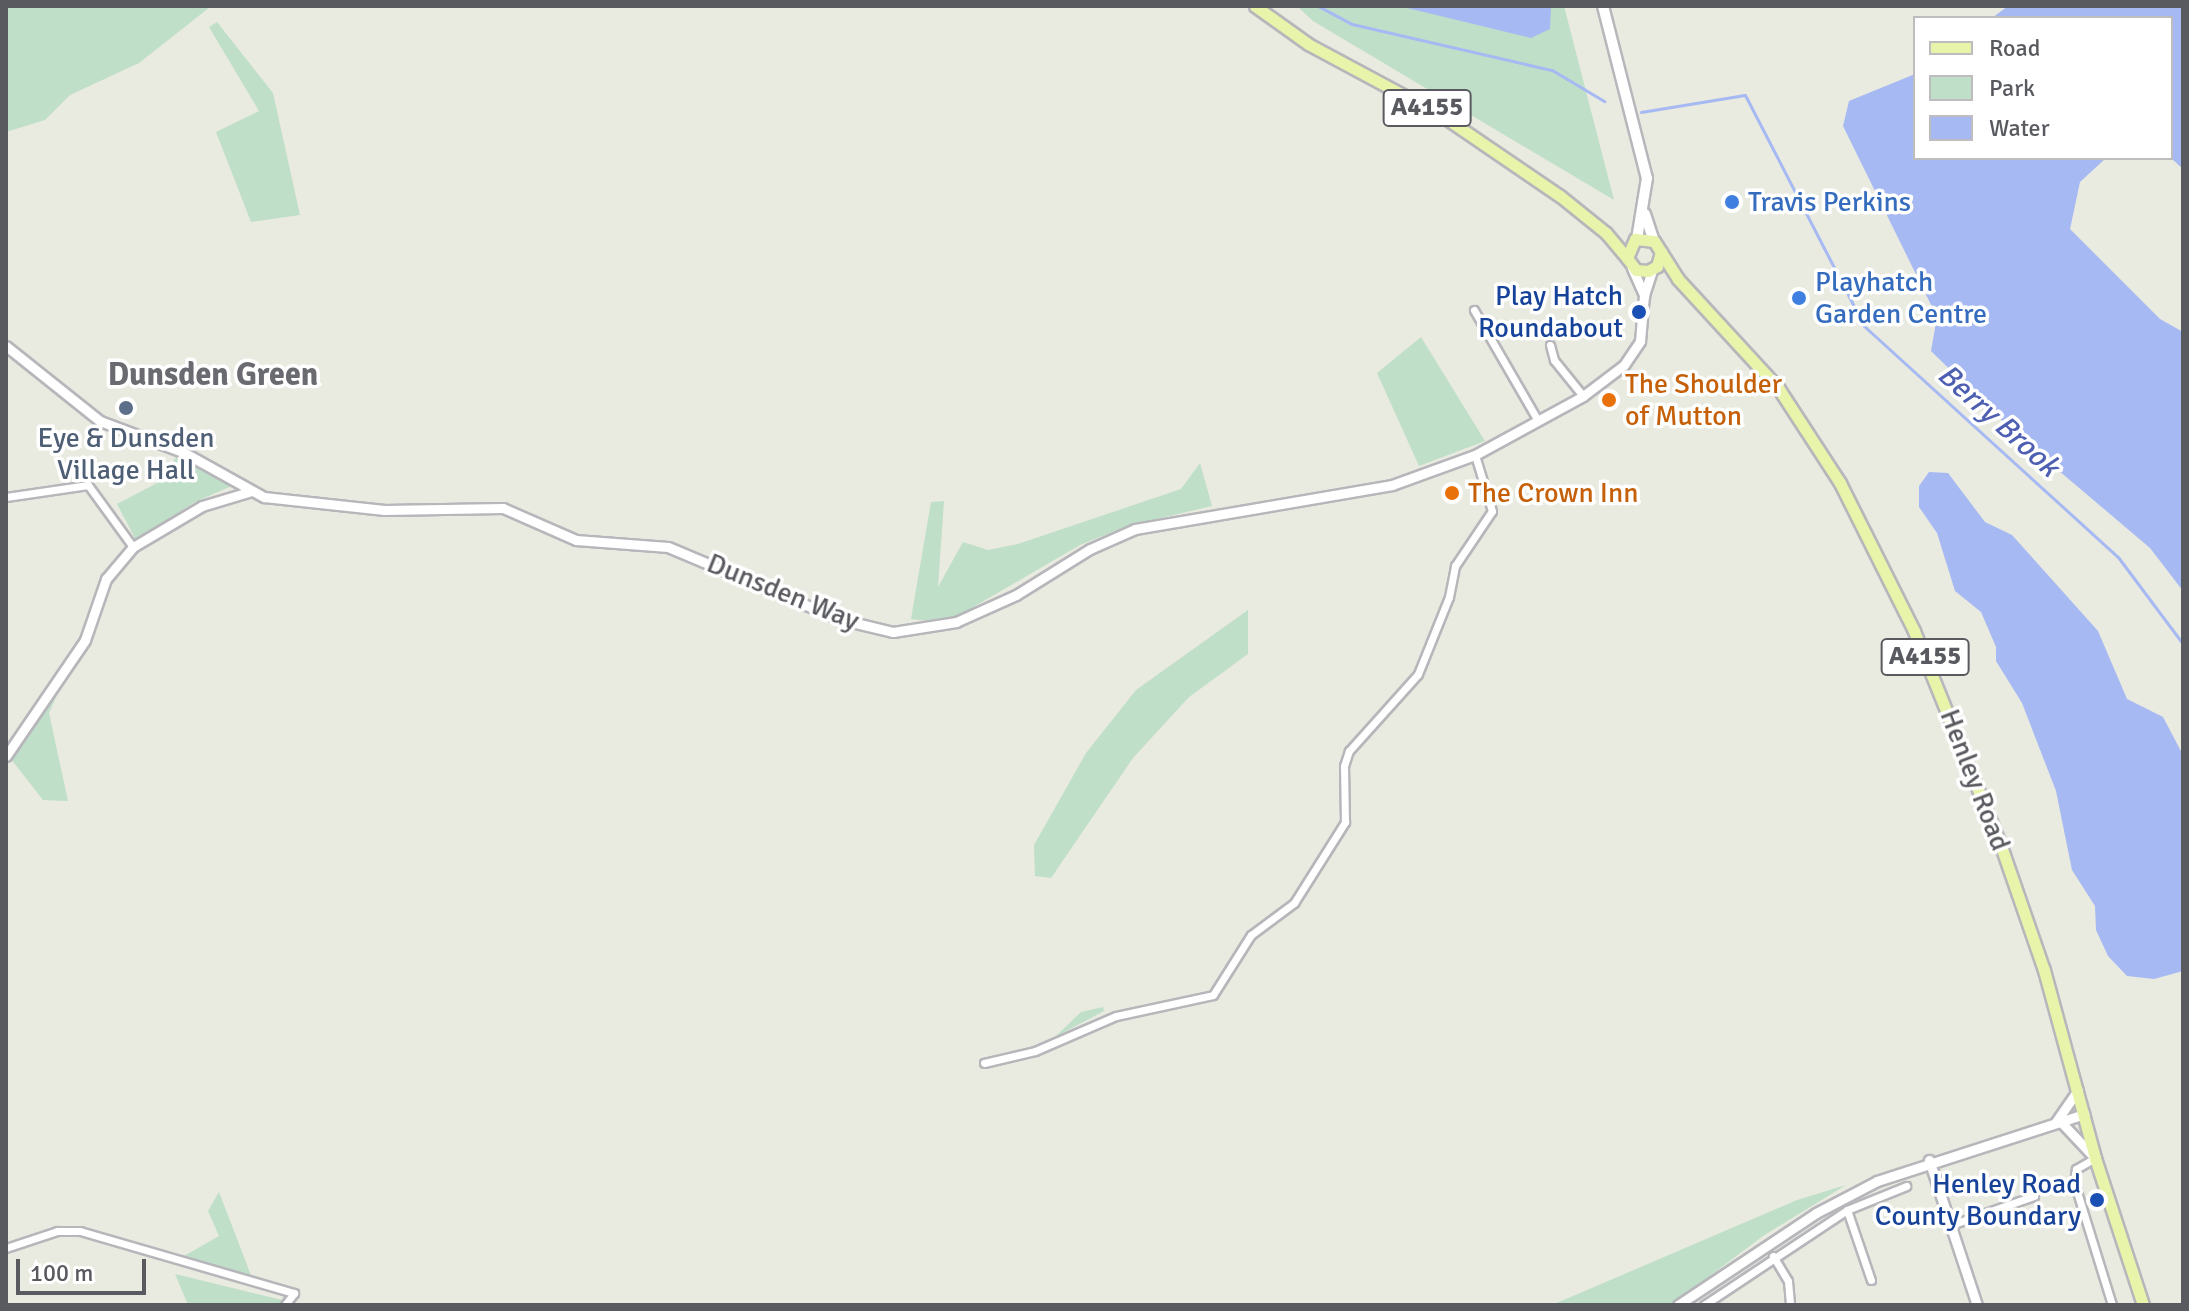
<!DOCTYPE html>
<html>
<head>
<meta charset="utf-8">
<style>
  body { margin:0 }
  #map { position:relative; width:2189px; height:1311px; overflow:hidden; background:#e9eae0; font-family:Signika,sans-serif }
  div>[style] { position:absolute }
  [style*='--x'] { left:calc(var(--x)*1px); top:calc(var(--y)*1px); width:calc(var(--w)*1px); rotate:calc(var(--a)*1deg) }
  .green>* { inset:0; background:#bfdfc9 }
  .water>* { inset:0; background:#a6b9f3 }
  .stream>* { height:3px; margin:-1.5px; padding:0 1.5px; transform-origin:1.5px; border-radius:1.5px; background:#a6b9f3 }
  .roads { filter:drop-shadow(2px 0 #b6b6bb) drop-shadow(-2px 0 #b6b6bb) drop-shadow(0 2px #b6b6bb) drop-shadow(0 -2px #b6b6bb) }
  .minor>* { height:7px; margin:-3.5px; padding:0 3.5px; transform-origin:3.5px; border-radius:3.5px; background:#fff }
  .tertiary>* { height:9px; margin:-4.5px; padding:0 4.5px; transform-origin:4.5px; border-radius:4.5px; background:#fff }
  .secondary>* { height:10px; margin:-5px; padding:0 5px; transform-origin:5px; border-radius:5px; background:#fff }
  .primary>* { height:11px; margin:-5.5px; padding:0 5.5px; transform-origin:5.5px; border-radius:5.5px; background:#e9f4ab }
  .dots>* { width:22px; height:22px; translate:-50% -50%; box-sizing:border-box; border:4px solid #fff; border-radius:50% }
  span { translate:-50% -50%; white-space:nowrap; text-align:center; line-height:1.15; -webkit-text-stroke:7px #fff; paint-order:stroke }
  .shield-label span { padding:2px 6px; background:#fff; border:2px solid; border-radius:6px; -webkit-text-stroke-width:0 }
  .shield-label { font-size:26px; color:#595a5f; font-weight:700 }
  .shop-label { font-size:28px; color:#366cbe }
  .left { translate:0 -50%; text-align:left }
  .transit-label { font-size:28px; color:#164399 }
  .right { translate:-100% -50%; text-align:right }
  .food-label { font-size:28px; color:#c56008 }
  .service-label { font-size:28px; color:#4e5e75 }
  .street-label { font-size:28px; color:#595a5f }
  .water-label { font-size:30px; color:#4e5fb2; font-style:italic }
  .quarter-label { font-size:32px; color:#6a6b71; font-weight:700 }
  .frame { position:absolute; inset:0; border:8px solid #595a5f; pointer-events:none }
  .legend { position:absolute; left:1913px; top:16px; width:260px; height:144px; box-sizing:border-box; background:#fff; border:2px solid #bdbdbf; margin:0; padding:10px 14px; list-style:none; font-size:24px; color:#595a5f }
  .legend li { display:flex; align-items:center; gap:16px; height:40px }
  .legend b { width:40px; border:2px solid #bdbdbf }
  .scale { position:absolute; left:16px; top:1259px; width:130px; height:36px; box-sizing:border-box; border:4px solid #595a5f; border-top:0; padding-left:10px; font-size:24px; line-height:28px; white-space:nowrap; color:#595a5f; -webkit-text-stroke:6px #fff; paint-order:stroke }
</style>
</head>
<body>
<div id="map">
  <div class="green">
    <div style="clip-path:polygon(6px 6px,210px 6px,210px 7px,139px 63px,70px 95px,45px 120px,6px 132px)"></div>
    <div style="clip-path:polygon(1297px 6px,1564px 6px,1614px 200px,1313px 21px)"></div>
    <div style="clip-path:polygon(217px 22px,273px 93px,300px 215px,251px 222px,216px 132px,259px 111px,209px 27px)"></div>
    <div style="clip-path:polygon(1421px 337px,1485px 441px,1419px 466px,1377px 373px)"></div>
    <div style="clip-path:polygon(177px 456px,234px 485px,195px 502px,136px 540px,117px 504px,159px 482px)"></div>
    <div style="clip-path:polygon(1200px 463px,1212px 506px,1127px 526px,1080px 545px,946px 623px,911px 619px,931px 502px,944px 501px,938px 587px,963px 542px,988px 550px,1018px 544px,1181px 489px)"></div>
    <div style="clip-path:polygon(1248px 610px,1248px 654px,1189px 697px,1133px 758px,1051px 878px,1035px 876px,1034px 845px,1086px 753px,1136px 690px)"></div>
    <div style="clip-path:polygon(63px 681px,49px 713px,68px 801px,43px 800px,11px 759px,39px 706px)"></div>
    <div style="clip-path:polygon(1103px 1007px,1104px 1011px,1055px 1037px,1081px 1012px)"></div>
    <div style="clip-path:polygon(1846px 1185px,1763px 1236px,1671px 1305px,1552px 1305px,1797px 1200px)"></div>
    <div style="clip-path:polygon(219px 1192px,252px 1278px,177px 1260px,219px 1236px,208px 1211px)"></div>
    <div style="clip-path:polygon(175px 1274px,282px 1300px,278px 1305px,188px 1305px)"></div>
  </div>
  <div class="water">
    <div style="clip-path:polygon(1399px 6px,1551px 6px,1550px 29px,1531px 38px)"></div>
    <div style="clip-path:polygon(2008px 6px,2183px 6px,2183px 169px,2171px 158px,2171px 18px,1992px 18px)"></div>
    <div style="clip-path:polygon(1915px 74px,1915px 158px,2106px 158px,2080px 182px,2070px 229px,2160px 319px,2183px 332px,2183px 591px,2150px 548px,2018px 436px,1931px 351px,1937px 317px,1843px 126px,1849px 101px)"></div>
    <div style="clip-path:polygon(1929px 472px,1948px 473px,1985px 522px,2012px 535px,2098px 631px,2127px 699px,2163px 717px,2183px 755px,2183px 971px,2154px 979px,2127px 976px,2108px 956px,2096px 930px,2095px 906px,2072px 870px,2056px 791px,2022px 703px,1996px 661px,1996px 647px,1981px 612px,1955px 591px,1937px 533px,1919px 507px,1919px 486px)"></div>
  </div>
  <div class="stream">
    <div style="--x:1318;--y:6;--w:38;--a:28"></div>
    <div style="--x:1352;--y:24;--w:205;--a:13"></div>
    <div style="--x:1552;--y:70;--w:61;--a:30.8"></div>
    <div style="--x:1641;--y:112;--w:105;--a:-9.3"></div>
    <div style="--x:1745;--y:95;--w:260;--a:62.7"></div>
    <div style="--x:1864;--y:326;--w:343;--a:42.3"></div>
    <div style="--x:2118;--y:557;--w:109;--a:53.2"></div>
  </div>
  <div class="roads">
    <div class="minor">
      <div style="--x:1474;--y:310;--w:128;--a:60"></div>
      <div style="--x:1550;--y:345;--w:16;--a:75"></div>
      <div style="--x:1554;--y:360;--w:46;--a:51.1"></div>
      <div style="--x:6;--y:497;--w:83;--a:-8.3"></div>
      <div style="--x:88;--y:485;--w:77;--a:54"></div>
      <div style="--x:984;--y:1063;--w:52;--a:-13.2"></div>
      <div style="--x:1035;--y:1051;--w:88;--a:-23.4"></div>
      <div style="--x:1116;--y:1016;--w:99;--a:-12.2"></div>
      <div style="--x:1213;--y:995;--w:71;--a:-57.7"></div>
      <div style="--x:1251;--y:935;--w:54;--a:-36.7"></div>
      <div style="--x:1294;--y:903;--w:96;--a:-57.8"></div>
      <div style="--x:1345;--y:822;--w:56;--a:-91"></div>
      <div style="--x:1344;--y:766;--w:16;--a:-72"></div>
      <div style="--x:1349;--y:751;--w:103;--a:-48.1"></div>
      <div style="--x:1418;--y:674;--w:83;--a:-68.1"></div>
      <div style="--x:1449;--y:597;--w:32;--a:-79"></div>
      <div style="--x:1455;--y:566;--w:66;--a:-56.1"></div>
      <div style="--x:1492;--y:511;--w:59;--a:-106.9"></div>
      <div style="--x:2095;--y:1158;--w:22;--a:150"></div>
      <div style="--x:2076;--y:1169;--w:13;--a:99"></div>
      <div style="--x:2074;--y:1182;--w:129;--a:72.8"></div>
      <div style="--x:1847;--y:1210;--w:74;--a:71.1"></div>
      <div style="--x:1951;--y:1225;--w:88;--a:-19.3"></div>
      <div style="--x:6;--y:1248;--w:54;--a:-18.4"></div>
      <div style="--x:57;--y:1231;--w:23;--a:0"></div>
      <div style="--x:80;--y:1231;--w:223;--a:16.2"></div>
      <div style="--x:294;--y:1293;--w:15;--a:127"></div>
      <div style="--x:1773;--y:1256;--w:29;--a:59"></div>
      <div style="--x:1788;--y:1281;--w:24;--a:85"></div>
      <div style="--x:1704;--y:1305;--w:172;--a:-33.6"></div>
      <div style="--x:1847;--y:1210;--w:64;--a:-22.1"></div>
    </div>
    <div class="tertiary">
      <div style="--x:1632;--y:268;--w:30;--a:66"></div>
      <div style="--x:6;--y:346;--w:120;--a:38.6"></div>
      <div style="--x:100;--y:421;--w:89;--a:20.5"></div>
      <div style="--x:183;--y:452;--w:93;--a:29.1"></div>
      <div style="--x:264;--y:497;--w:121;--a:6.2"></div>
      <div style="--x:384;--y:510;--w:119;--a:-1"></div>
      <div style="--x:503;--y:508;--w:80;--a:23.7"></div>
      <div style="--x:576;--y:540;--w:92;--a:4.4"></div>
      <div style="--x:668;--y:547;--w:186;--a:22.8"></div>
      <div style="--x:839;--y:619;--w:56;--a:13.5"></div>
      <div style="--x:893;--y:632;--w:64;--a:-9"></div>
      <div style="--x:956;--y:622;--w:66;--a:-24.2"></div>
      <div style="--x:1016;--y:595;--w:87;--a:-31.9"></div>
      <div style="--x:1090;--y:549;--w:49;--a:-24"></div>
      <div style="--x:1135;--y:529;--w:261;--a:-9.7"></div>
      <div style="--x:1392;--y:485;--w:88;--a:-19.9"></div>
      <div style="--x:1475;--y:455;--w:123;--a:-28.6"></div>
      <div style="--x:1583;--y:396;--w:51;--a:-37.1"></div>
      <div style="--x:1624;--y:365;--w:29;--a:-56"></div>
      <div style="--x:1640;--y:341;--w:46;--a:-85"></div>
      <div style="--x:1644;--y:295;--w:26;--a:-72"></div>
      <div style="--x:6;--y:756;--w:140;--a:-55.7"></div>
      <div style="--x:85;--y:640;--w:65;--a:-71"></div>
      <div style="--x:106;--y:579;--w:42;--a:-49.8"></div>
      <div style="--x:133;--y:547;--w:80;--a:-30.7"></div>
      <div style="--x:202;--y:506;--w:52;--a:-16.7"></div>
      <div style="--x:2060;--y:1121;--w:51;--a:46.6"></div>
      <div style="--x:2055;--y:1123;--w:40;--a:-55.1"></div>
      <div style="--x:1929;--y:1160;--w:153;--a:71.7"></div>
      <div style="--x:1678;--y:1305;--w:166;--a:-33.7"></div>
      <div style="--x:1816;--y:1213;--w:69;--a:-27.7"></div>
      <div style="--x:1877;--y:1181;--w:218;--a:-17.9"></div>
    </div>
    <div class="secondary">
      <div style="--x:1603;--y:6;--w:178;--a:75.7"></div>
      <div style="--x:1647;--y:178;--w:62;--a:99.3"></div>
      <div style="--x:1645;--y:214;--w:28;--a:72"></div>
    </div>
    <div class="primary">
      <div style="--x:1255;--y:6;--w:65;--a:35.6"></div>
      <div style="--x:1308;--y:44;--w:154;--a:28.2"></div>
      <div style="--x:1444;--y:117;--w:140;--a:34.3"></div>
      <div style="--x:1560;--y:196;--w:59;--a:38.8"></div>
      <div style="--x:1606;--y:233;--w:33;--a:50"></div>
      <div style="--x:1661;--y:252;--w:15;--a:106"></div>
      <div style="--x:1657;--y:266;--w:10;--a:151"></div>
      <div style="--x:1648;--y:271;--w:12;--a:-175"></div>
      <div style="--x:1636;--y:270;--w:15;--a:-127"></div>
      <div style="--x:1627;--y:258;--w:21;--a:-67"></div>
      <div style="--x:1635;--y:239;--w:19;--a:6"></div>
      <div style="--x:1654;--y:241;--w:45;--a:57.7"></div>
      <div style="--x:1678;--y:279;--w:149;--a:47.4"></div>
      <div style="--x:1779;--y:389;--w:112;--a:57"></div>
      <div style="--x:1840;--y:483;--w:165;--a:63.4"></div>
      <div style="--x:1914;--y:631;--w:232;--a:68"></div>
      <div style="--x:2001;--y:846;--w:131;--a:70.9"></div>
      <div style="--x:2044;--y:970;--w:195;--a:74.8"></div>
      <div style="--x:2095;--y:1158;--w:155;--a:71.9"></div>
    </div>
  </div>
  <div class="dots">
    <div style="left:1732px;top:202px;background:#3f7fe0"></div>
    <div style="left:1799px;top:298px;background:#3f7fe0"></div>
    <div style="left:1639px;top:312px;background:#1a4fb4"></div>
    <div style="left:1609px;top:400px;background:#e8710a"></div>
    <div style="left:126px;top:408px;background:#5c6f8a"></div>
    <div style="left:1452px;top:493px;background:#e8710a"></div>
    <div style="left:2097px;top:1200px;background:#1a4fb4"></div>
  </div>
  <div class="shield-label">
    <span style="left:1427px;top:108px">A4155</span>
    <span style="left:1925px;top:657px">A4155</span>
  </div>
  <div class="shop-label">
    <span class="left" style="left:1748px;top:202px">Travis Perkins</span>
    <span class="left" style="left:1815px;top:298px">Playhatch<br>Garden Centre</span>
  </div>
  <div class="transit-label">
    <span class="right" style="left:1623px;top:312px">Play Hatch<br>Roundabout</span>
    <span class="right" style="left:2081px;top:1200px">Henley Road<br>County Boundary</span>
  </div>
  <div class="food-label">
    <span class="left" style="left:1625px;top:400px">The Shoulder<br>of Mutton</span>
    <span class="left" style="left:1468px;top:493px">The Crown Inn</span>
  </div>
  <div class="service-label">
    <span style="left:126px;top:454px">Eye &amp; Dunsden<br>Village Hall</span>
  </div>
  <div class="street-label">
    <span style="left:783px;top:592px;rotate:22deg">Dunsden Way</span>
    <span style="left:1975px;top:780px;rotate:69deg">Henley Road</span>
  </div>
  <div class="water-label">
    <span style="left:1998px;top:421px;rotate:42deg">Berry Brook</span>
  </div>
  <div class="quarter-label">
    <span style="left:213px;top:375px">Dunsden Green</span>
  </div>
  <div class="frame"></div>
  <ul class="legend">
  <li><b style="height:10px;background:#e9f4ab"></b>Road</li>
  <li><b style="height:22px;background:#bfdfc9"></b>Park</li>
  <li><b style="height:22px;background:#a6b9f3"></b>Water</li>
  </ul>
  <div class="scale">100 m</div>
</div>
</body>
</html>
